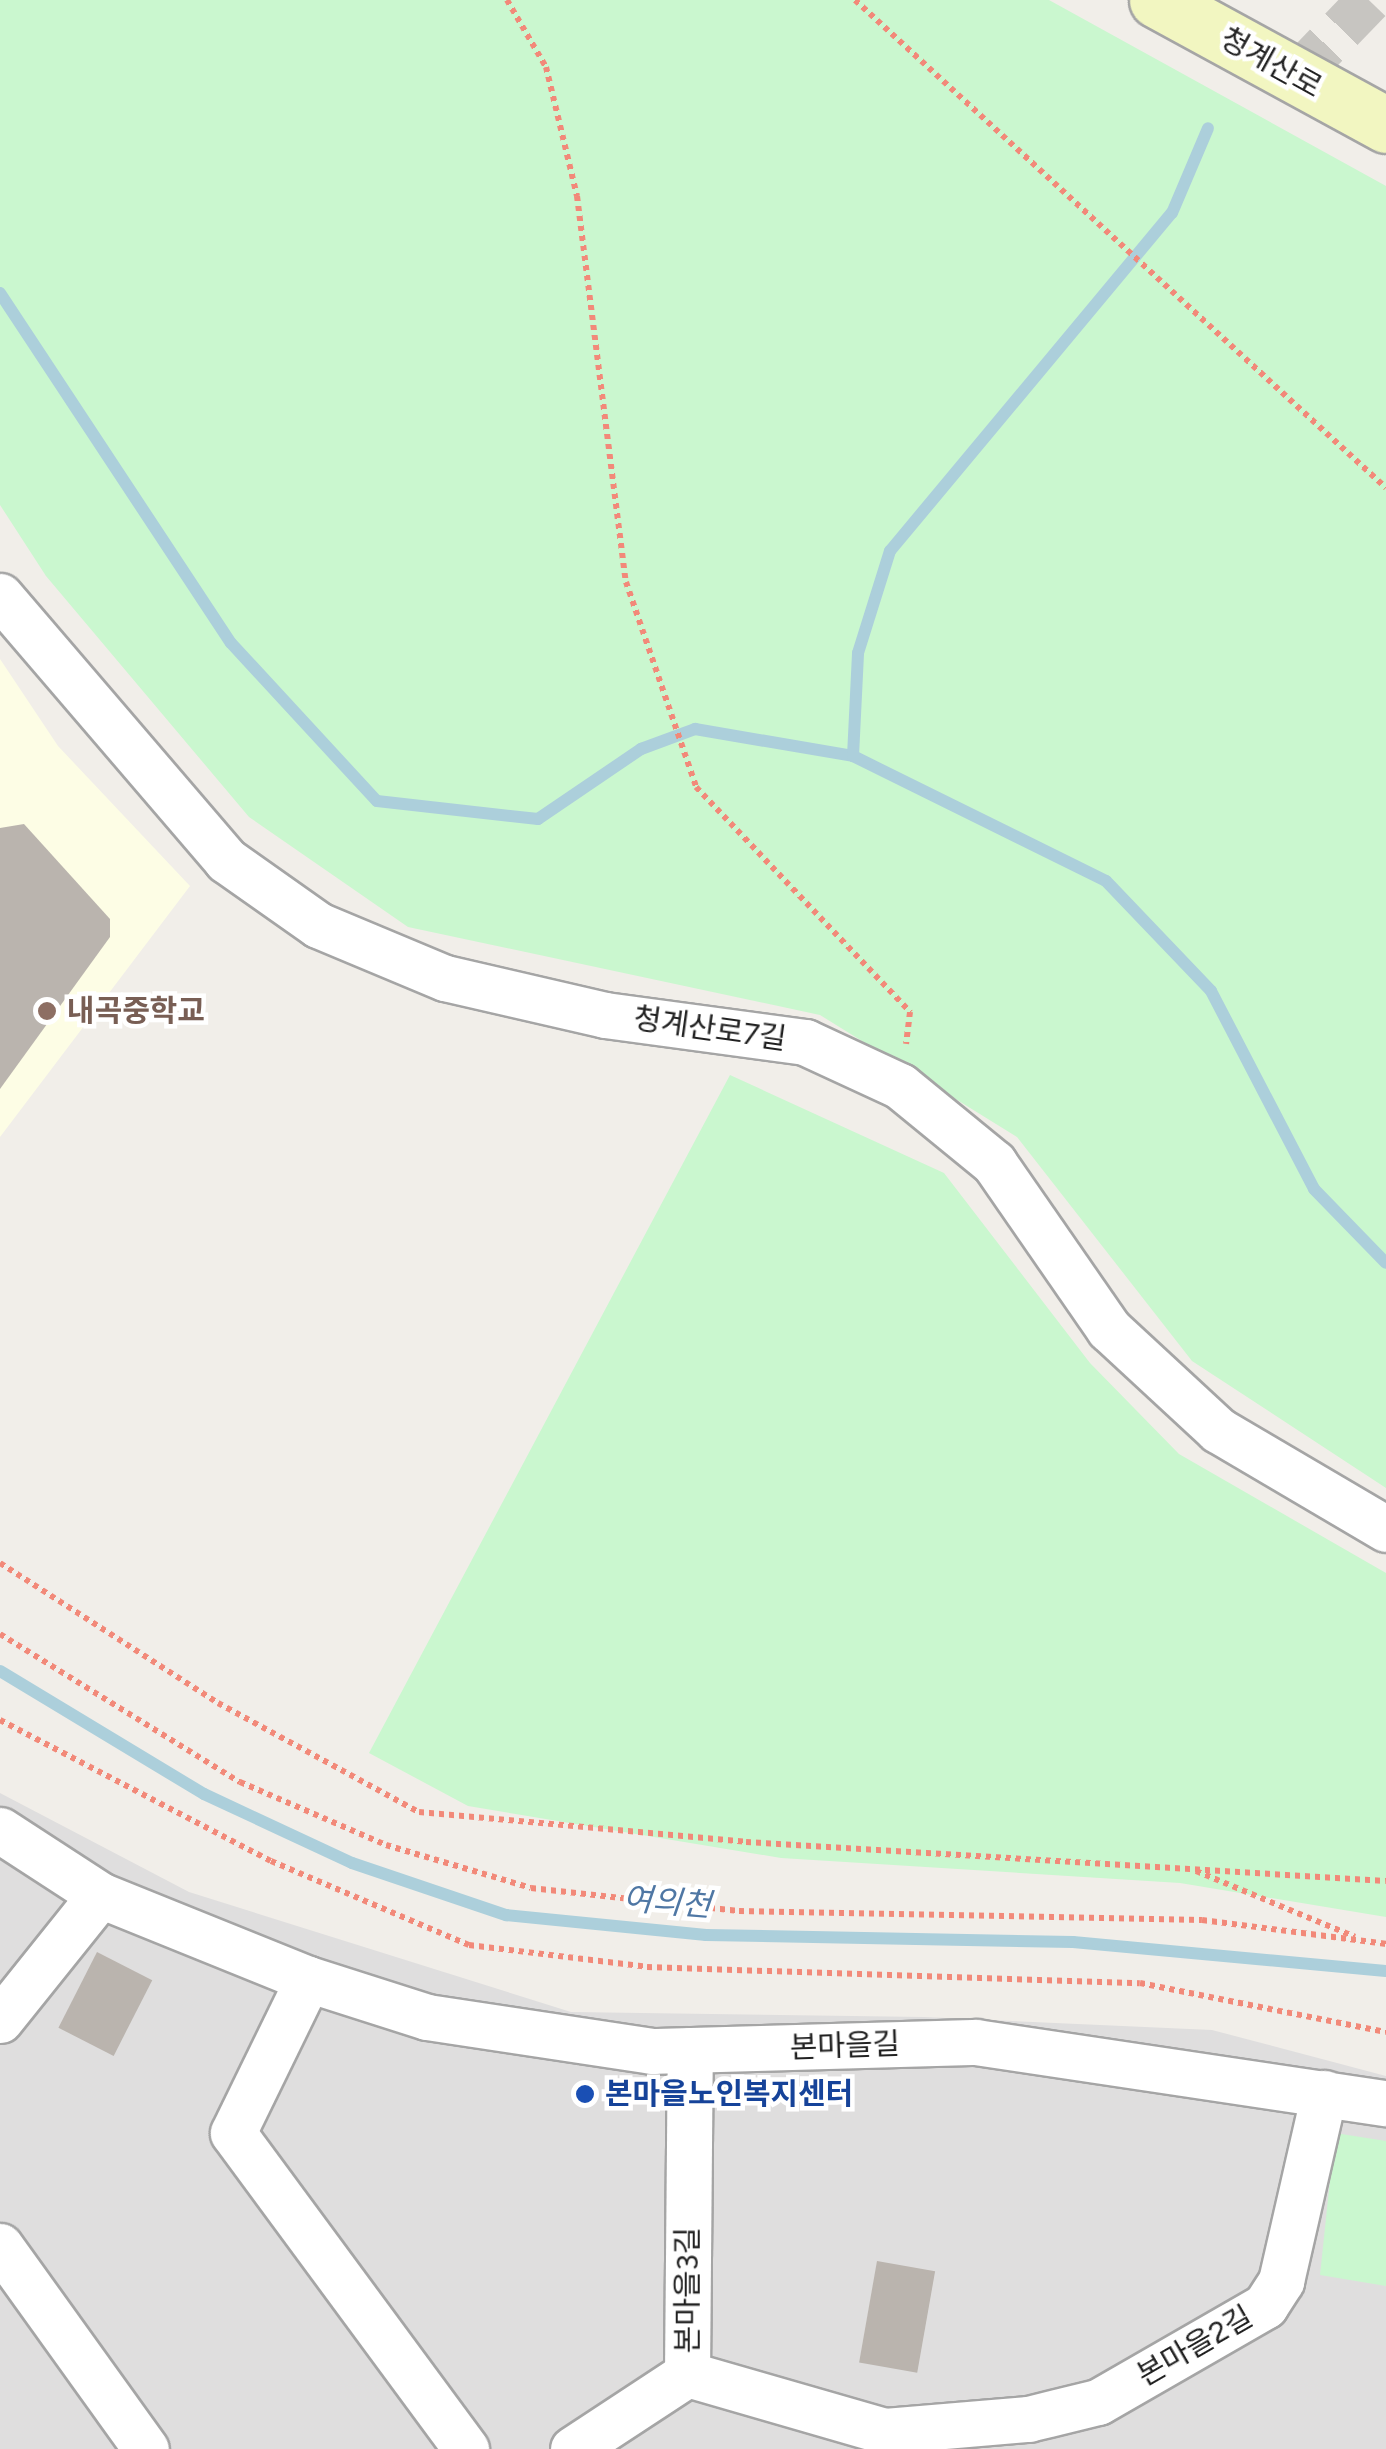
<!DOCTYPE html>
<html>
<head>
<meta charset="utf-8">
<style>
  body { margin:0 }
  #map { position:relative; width:1386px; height:2449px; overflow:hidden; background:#f1eee9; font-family:Figtree,"Noto Sans KR",sans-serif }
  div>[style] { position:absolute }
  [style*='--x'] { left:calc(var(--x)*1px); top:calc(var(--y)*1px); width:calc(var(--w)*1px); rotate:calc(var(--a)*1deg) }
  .residential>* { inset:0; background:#dfdede }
  .education>* { inset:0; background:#fdfde5 }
  .park>* { inset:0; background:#caf7cf }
  .stream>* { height:12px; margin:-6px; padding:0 6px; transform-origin:6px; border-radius:6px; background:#accfdb }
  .building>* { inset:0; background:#bab4ae; transform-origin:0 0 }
  .street-tunnel>* { height:45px; margin-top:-22.5px; transform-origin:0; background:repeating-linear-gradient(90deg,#c7c5c1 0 45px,transparent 0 67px) }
  .path>* { height:6px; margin-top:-3px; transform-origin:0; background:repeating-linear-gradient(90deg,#f28979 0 5px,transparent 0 10px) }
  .roads { filter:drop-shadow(2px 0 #a5a5a5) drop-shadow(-2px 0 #a5a5a5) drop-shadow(0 2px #a5a5a5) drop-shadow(0 -2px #a5a5a5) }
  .street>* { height:45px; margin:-22.5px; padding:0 22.5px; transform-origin:22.5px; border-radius:22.5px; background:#fff }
  .secondary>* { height:55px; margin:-27.5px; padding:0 27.5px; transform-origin:27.5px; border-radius:27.5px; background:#f2f6c1 }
  .dots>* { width:28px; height:28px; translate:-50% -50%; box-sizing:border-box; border:5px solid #fff; border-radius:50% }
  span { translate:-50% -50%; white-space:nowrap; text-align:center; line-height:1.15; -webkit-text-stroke:9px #fff; paint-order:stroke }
  .street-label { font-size:30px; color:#212121 }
  .education-label { font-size:30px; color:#785e54; font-weight:700 }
  .left { translate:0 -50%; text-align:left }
  .transit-label { font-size:30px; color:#164399; font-weight:700 }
  .water-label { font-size:32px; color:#4f77a4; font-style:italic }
</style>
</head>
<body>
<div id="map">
  <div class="residential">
    <div style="clip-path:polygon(0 1793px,189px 1892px,571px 2012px,924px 2017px,1212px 2030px,1386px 2076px,1386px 2449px,618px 2449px,598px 2424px,563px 2449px,0 2449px)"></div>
  </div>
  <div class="education">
    <div style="clip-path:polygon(0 659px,58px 746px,190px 886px,0 1137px)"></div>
  </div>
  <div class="park">
    <div style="clip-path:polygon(0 0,1049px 0,1386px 186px,1386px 1488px,1192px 1361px,1017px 1137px,820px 1015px,408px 927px,249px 817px,46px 576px,0 505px)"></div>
    <div style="clip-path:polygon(730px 1075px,944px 1173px,1090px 1363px,1179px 1454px,1386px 1573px,1386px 1917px,1180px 1883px,781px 1858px,468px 1806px,369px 1753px)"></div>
    <div style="clip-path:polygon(1335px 2133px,1386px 2141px,1386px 2286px,1320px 2275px)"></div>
  </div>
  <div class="stream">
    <div style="--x:0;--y:293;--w:419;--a:56.6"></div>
    <div style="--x:231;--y:643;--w:215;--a:47.3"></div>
    <div style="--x:377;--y:801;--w:162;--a:6.4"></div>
    <div style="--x:538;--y:819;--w:125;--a:-34.2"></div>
    <div style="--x:641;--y:749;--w:58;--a:-20.3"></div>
    <div style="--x:695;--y:729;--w:160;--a:9.7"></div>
    <div style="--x:853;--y:756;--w:282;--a:26.3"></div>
    <div style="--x:1106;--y:881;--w:152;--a:46.3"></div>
    <div style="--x:1211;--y:991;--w:223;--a:62.5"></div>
    <div style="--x:1314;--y:1189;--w:103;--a:45.8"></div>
    <div style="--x:853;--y:756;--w:103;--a:-87.2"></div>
    <div style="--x:858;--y:653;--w:107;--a:-72.6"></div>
    <div style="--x:890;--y:551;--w:440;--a:-50.2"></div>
    <div style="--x:1172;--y:213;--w:92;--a:-67"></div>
    <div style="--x:0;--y:1671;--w:238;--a:31.1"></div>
    <div style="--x:204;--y:1794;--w:163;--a:25"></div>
    <div style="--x:352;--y:1863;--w:163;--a:18.7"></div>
    <div style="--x:506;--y:1915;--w:201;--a:5.7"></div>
    <div style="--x:706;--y:1935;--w:367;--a:1.1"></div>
    <div style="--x:1073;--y:1942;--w:314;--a:5.3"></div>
  </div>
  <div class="building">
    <div style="clip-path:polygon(24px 824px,110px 919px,110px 937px,0 1089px,0 828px)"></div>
    <div style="left:97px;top:1952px;width:62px;height:85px;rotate:27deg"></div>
    <div style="left:877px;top:2261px;width:59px;height:103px;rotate:10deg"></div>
  </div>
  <div class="street-tunnel">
    <div style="--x:1295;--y:77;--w:107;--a:-46.1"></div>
  </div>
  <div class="path">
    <div style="--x:507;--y:0;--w:78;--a:59.8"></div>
    <div style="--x:546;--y:67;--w:133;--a:76.5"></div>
    <div style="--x:577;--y:196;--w:389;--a:82.8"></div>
    <div style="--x:626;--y:582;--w:217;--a:71.1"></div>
    <div style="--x:696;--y:787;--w:311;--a:46.4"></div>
    <div style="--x:910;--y:1012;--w:32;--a:97"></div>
    <div style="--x:855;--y:0;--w:721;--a:42.58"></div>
    <div style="--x:0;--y:1563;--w:259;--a:32.7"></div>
    <div style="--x:218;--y:1703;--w:229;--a:28.5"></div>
    <div style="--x:419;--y:1812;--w:328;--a:5.2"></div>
    <div style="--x:746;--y:1842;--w:641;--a:3.49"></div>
    <div style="--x:0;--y:1634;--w:282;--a:31.7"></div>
    <div style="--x:240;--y:1782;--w:159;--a:23.3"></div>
    <div style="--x:386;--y:1845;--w:151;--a:16.5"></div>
    <div style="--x:531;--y:1888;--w:209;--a:6.3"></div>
    <div style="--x:739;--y:1911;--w:463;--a:1.1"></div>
    <div style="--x:1202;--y:1920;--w:186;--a:7.4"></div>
    <div style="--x:0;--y:1720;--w:305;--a:27.5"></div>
    <div style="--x:271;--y:1861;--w:215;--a:23"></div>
    <div style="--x:469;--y:1945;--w:179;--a:7"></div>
    <div style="--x:647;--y:1967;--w:493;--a:1.9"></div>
    <div style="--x:1140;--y:1983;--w:251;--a:11.3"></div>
    <div style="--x:1196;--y:1871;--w:172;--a:22.5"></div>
  </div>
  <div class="roads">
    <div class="street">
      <div style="--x:0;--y:596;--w:348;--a:49.4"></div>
      <div style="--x:226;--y:860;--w:113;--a:35.2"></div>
      <div style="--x:318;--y:925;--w:138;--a:22.7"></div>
      <div style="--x:445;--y:978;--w:164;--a:13"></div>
      <div style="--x:605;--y:1015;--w:202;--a:7.7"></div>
      <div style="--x:805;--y:1042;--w:105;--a:24.9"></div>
      <div style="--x:900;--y:1086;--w:122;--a:39.3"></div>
      <div style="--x:994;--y:1163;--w:202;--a:55.3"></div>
      <div style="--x:1109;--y:1329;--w:149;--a:42.8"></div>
      <div style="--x:1218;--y:1430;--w:195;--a:30.5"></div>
      <div style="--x:0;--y:1830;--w:119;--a:33"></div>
      <div style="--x:100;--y:1895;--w:224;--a:22"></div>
      <div style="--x:308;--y:1979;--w:125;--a:17.7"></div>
      <div style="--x:427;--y:2017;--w:228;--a:8.6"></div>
      <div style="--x:652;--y:2051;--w:324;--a:-1.6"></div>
      <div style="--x:976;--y:2042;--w:415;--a:8.5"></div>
      <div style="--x:308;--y:1979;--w:171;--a:116"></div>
      <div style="--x:233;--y:2133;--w:393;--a:53.6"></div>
      <div style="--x:0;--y:2020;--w:160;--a:-51.3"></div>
      <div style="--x:0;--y:2246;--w:250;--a:54.3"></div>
      <div style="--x:687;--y:2374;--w:206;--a:16.1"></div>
      <div style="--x:885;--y:2431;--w:144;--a:-4.8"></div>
      <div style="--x:1028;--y:2419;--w:72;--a:-13.7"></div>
      <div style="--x:1098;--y:2402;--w:193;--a:-29.9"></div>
      <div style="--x:1265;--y:2306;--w:30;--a:-57"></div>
      <div style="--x:1281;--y:2281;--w:193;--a:-77.1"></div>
      <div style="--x:573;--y:2449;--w:136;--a:-33.3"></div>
      <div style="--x:687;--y:2374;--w:324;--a:-89.5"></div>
    </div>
    <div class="secondary">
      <div style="--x:1157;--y:0;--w:261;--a:28.6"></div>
    </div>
  </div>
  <div class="dots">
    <div style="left:47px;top:1011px;background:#8d6e63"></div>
    <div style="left:585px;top:2094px;background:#1a4fb4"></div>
  </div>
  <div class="street-label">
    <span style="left:1271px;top:63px;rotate:29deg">청계산로</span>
    <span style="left:710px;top:1029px;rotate:8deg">청계산로7길</span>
    <span style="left:845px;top:2046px;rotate:-2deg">본마을길</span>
    <span style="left:688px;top:2290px;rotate:-90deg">본마을3길</span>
    <span style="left:1195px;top:2346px;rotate:-30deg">본마을2길</span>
  </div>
  <div class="education-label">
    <span class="left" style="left:67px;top:1011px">내곡중학교</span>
  </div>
  <div class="transit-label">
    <span class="left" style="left:605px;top:2094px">본마을노인복지센터</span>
  </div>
  <div class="water-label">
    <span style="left:667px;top:1902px;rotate:5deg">여의천</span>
  </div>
</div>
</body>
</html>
